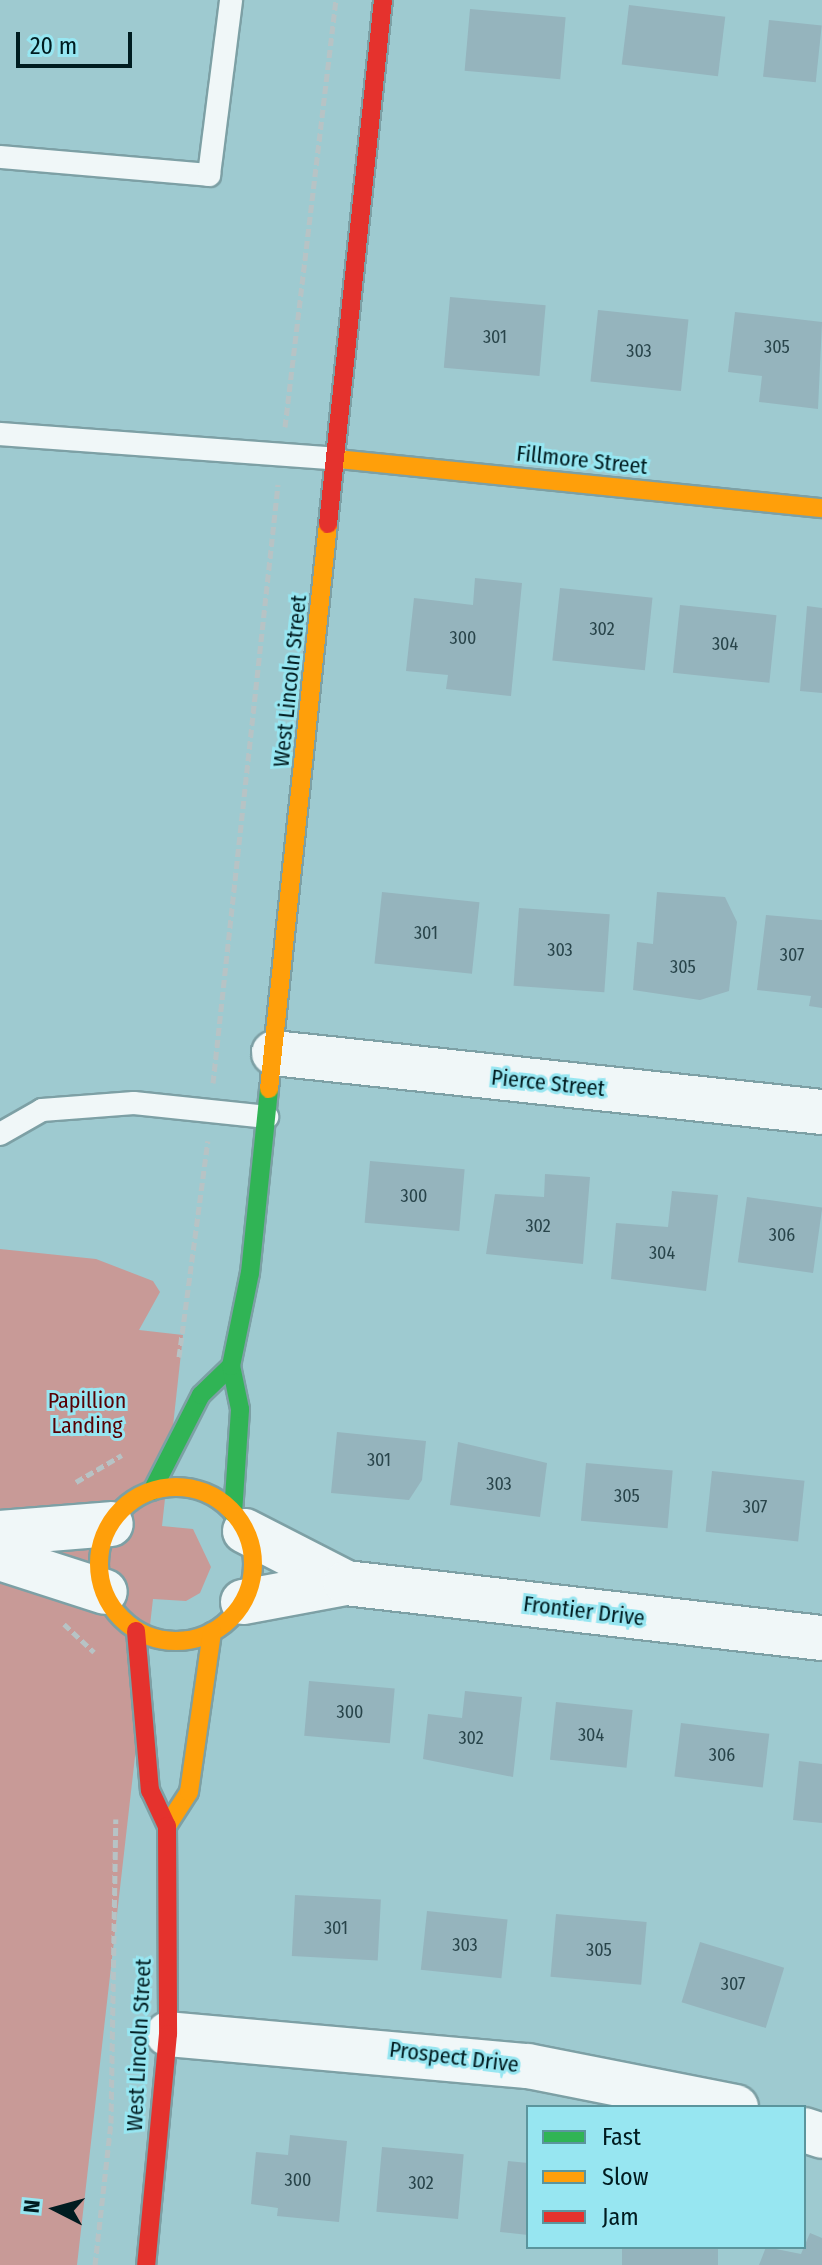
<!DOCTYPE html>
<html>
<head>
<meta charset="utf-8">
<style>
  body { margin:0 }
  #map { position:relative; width:822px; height:2265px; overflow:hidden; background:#9ecad0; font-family:"Fira Sans Condensed",sans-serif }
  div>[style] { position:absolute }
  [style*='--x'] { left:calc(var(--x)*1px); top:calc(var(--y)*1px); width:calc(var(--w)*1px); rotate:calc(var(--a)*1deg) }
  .green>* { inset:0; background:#c89a97 }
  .building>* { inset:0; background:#95b4bd; transform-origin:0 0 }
  .path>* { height:5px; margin-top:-2.5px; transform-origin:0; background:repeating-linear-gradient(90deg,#b7c3c5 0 8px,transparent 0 12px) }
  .roads { filter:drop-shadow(2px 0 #7da0a5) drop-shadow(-2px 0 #7da0a5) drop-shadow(0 2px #7da0a5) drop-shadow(0 -2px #7da0a5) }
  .lane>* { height:22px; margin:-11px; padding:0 11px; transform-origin:11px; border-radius:11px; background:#f0f7f8 }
  .street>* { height:44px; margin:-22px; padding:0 22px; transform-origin:22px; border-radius:22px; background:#f0f7f8 }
  .fast>* { height:18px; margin:-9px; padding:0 9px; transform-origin:9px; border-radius:9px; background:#30b455 }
  .slow>* { height:18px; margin:-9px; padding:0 9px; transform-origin:9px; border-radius:9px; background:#ff9f0a }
  .slow>.ring { margin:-9px; padding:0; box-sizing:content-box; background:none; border:18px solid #ff9f0a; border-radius:50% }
  .jam>* { height:18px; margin:-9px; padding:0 9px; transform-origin:9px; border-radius:9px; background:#e5322d }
  span { translate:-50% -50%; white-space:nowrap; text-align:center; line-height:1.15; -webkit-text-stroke:6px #97e6f1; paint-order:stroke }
  .number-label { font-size:18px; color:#28444a }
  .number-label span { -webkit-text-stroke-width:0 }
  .street-label { font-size:22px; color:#001c20 }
  .park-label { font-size:22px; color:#580003 }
  .legend { position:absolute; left:526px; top:2105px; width:280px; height:144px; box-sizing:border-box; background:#97e6f1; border:2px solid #5b959d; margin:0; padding:10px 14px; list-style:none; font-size:24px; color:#001c20 }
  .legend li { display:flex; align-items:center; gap:16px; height:40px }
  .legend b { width:40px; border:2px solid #5b959d }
  .north { position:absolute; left:16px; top:2169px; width:80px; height:80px; -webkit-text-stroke:6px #97e6f1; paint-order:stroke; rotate:276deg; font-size:22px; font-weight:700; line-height:32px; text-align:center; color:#001c20 }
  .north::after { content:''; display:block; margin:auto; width:28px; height:36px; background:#001c20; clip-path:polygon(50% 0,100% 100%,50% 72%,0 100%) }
  .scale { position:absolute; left:16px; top:32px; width:116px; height:36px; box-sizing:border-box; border:4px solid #001c20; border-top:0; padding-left:10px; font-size:24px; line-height:28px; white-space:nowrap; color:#001c20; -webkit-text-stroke:6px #97e6f1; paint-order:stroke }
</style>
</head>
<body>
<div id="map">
  <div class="green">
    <div style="clip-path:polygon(0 1249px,96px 1259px,153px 1281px,160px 1292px,139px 1330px,183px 1335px,162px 1526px,193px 1529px,211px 1567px,200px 1593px,186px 1601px,153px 1599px,77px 2265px,0 2265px)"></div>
  </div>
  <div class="building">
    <div style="left:629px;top:5px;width:97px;height:60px;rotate:7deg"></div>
    <div style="left:470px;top:9px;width:96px;height:62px;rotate:5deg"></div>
    <div style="left:769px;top:20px;width:53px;height:57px;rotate:6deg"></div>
    <div style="left:450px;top:297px;width:96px;height:71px;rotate:5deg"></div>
    <div style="left:598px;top:310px;width:91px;height:72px;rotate:6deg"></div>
    <div style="clip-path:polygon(735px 312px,822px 322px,818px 409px,759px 402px,762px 376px,728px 372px)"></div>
    <div style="clip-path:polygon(475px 578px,522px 583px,511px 696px,446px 689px,448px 675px,406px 671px,414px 598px,473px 605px)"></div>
    <div style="left:560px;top:588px;width:93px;height:73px;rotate:6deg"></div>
    <div style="left:680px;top:605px;width:97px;height:68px;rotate:6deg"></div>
    <div style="clip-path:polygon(807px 606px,822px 608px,822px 693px,800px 691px)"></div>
    <div style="left:382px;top:892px;width:98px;height:72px;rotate:6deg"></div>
    <div style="clip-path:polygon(657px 892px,725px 897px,737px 922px,729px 991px,700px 1000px,633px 990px,637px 942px,653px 944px)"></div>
    <div style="left:519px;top:908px;width:91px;height:78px;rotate:4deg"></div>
    <div style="clip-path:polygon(766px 915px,822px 920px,822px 1008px,809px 1006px,811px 996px,757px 990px)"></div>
    <div style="left:370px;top:1161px;width:95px;height:62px;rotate:5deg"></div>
    <div style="clip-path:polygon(545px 1174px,590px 1177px,583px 1264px,486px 1254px,495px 1194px,544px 1197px)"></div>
    <div style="clip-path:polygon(672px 1191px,718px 1195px,706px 1291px,611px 1279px,616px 1223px,668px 1227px)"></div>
    <div style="left:747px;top:1197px;width:76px;height:66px;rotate:8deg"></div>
    <div style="clip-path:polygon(337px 1432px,426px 1441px,422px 1480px,409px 1500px,331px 1493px)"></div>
    <div style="clip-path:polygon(458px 1442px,547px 1463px,540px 1517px,450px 1505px)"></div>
    <div style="left:586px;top:1463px;width:87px;height:58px;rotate:5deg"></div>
    <div style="left:712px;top:1471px;width:93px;height:61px;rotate:6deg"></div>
    <div style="left:309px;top:1681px;width:86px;height:55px;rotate:5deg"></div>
    <div style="clip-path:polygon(465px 1691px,522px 1697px,513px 1777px,423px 1759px,428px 1714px,462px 1718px)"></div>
    <div style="left:556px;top:1702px;width:77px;height:58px;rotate:6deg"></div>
    <div style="left:681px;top:1723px;width:89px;height:54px;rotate:7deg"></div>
    <div style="clip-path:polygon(799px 1761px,822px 1764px,822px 1823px,793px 1820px)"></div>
    <div style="left:295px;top:1895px;width:86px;height:61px;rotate:3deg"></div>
    <div style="left:427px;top:1911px;width:81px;height:59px;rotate:6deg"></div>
    <div style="left:556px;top:1914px;width:91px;height:63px;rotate:5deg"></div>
    <div style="left:700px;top:1942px;width:88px;height:63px;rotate:17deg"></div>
    <div style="clip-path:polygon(290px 2135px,347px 2141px,339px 2222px,277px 2216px,278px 2208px,251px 2204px,256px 2152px,288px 2155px)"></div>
    <div style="left:382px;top:2147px;width:82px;height:65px;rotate:5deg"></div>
    <div style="clip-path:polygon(508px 2161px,528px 2163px,528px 2235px,500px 2232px)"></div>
    <div style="clip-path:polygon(810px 2233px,822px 2238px,822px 2265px,759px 2265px,766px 2247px,801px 2254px)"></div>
    <div style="left:622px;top:2247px;width:96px;height:19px"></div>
  </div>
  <div class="path">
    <div style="--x:285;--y:427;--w:430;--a:-83.2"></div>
    <div style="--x:213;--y:1083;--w:602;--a:-83.8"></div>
    <div style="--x:179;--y:1357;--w:218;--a:-82.4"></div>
    <div style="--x:76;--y:1482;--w:53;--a:-30.4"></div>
    <div style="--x:64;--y:1624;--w:41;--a:43"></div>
    <div style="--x:95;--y:2265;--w:143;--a:-83.6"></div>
    <div style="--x:111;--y:2123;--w:304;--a:-89.1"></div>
  </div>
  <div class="roads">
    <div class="lane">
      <div style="--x:0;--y:157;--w:210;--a:4.9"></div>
      <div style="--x:209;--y:175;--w:176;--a:-82.8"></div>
      <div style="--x:0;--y:434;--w:339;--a:4.2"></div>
      <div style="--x:0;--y:1134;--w:48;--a:-29.7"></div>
      <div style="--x:42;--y:1110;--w:92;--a:-4.4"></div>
      <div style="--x:134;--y:1103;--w:134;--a:6"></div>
    </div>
    <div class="street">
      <div style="--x:274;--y:1053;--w:551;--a:6.15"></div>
      <div style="--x:245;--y:1531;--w:114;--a:27.2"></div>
      <div style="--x:0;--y:1533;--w:111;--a:-4.6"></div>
      <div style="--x:0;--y:1558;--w:110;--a:17.9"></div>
      <div style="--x:243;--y:1602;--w:105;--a:-10.5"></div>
      <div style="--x:346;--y:1583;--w:479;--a:6.6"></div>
      <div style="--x:168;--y:2034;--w:361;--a:5.1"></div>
      <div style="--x:528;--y:2066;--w:212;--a:11.2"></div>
      <div style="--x:804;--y:2130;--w:19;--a:18"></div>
    </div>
    <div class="fast">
      <div style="--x:152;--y:1491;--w:108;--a:-63"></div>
      <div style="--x:201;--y:1395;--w:42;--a:-44"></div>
      <div style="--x:233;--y:1513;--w:104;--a:-86.1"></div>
      <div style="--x:240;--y:1409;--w:44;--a:-101.8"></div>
      <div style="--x:231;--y:1366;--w:95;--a:-78.5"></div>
      <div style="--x:250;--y:1273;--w:185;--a:-84.1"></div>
    </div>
    <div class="slow">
      <div style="--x:338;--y:459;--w:486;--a:5.8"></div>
      <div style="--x:269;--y:1089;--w:568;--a:-84.04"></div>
      <div class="ring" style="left:99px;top:1487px;width:136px;height:136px"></div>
      <div style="--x:167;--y:1826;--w:40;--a:-57.1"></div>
      <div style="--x:189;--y:1792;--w:162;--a:-81.8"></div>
    </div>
    <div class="jam">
      <div style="--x:328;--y:524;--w:527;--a:-84.01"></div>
      <div style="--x:136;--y:1631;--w:160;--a:85"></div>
      <div style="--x:150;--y:1790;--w:40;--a:65"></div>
      <div style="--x:167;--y:1826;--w:208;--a:89.7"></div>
      <div style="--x:168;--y:2034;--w:232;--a:95.4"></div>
    </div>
  </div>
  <div class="number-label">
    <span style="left:495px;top:337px">301</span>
    <span style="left:777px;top:347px">305</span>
    <span style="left:639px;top:351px">303</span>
    <span style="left:602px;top:629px">302</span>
    <span style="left:463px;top:638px">300</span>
    <span style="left:725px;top:644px">304</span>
    <span style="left:426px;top:933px">301</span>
    <span style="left:560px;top:950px">303</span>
    <span style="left:792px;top:955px">307</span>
    <span style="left:683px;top:967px">305</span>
    <span style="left:414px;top:1196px">300</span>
    <span style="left:538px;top:1226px">302</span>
    <span style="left:782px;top:1235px">306</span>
    <span style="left:662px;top:1253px">304</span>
    <span style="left:379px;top:1460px">301</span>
    <span style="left:499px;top:1484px">303</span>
    <span style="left:627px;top:1496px">305</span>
    <span style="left:755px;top:1507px">307</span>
    <span style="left:350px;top:1712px">300</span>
    <span style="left:591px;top:1735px">304</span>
    <span style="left:471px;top:1738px">302</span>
    <span style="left:722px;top:1755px">306</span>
    <span style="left:336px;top:1928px">301</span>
    <span style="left:465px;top:1945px">303</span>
    <span style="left:599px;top:1950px">305</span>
    <span style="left:733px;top:1984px">307</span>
    <span style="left:298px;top:2180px">300</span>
    <span style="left:421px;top:2183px">302</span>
  </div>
  <div class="street-label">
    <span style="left:582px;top:460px;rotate:6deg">Fillmore Street</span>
    <span style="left:290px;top:681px;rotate:-84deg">West Lincoln Street</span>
    <span style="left:548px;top:1083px;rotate:6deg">Pierce Street</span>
    <span style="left:584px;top:1611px;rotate:7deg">Frontier Drive</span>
    <span style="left:139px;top:2045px;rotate:-87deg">West Lincoln Street</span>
    <span style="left:454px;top:2057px;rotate:7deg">Prospect Drive</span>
  </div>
  <div class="park-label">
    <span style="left:87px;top:1413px">Papillion<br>Landing</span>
  </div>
  <ul class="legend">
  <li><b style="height:10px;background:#30b455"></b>Fast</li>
  <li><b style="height:10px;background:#ff9f0a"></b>Slow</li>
  <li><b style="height:10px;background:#e5322d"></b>Jam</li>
  </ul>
  <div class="north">N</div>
  <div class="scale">20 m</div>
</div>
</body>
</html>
